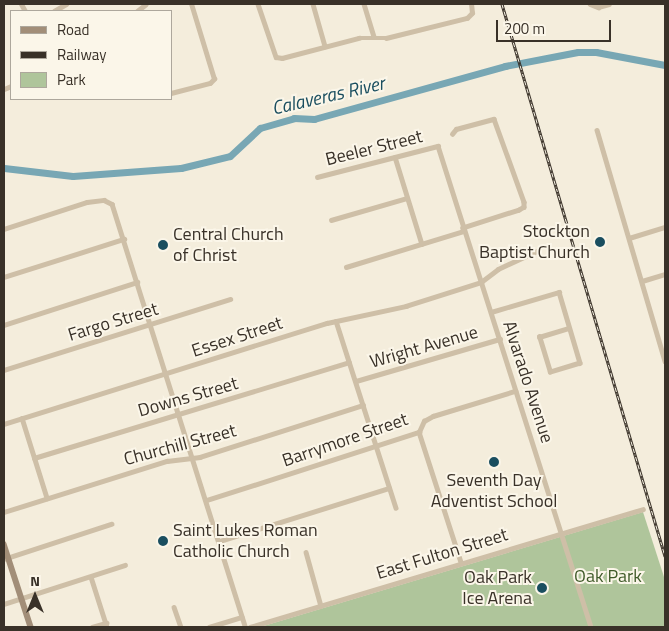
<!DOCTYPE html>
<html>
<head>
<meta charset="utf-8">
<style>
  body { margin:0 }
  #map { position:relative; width:669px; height:631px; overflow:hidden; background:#f4eddc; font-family:"Titillium Web",sans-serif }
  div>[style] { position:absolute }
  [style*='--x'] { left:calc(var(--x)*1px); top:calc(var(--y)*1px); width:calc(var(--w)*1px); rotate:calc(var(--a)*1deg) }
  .green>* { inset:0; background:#afc59b }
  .river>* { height:7px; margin:-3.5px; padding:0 3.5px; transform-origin:3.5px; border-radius:3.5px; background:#78a7b4 }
  .minor>* { height:4.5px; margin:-2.25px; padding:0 2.25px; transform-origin:2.25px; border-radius:2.25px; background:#cebfa7 }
  .tertiary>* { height:5px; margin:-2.5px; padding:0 2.5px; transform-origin:2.5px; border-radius:2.5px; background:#cebfa7 }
  .secondary>* { height:5.5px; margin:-2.75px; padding:0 2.75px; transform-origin:2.75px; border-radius:2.75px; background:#a28e78 }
  .rail>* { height:3px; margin-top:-1.5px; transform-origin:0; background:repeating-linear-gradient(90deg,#fbf6e9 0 4px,#393128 0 8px); box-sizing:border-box; border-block:1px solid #393128 }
  .dots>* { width:14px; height:14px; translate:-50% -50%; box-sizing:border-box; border:2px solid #fbf6e9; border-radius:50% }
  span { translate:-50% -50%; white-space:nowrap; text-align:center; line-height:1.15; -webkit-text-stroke:4px #fbf6e9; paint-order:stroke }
  .street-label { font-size:18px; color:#393128 }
  .poi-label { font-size:18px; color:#393128 }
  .right { translate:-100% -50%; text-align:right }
  .left { translate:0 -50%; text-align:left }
  .park-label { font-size:18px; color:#3f5a29 }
  .water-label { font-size:19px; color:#1a4e5f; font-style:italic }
  .frame { position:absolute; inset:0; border:5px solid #393128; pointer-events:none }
  .legend { position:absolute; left:10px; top:10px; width:162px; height:90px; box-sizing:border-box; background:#fbf6e9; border:1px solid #ada79c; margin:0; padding:6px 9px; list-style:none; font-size:15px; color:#393128 }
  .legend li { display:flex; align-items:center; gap:10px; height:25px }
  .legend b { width:25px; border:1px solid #ada79c }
  .north { position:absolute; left:10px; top:571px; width:50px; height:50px; -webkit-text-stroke:4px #fbf6e9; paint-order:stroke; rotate:0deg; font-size:14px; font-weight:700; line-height:20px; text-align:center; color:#393128 }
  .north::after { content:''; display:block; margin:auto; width:18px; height:22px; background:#393128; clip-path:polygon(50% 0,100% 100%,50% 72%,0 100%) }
  .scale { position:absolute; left:496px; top:20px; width:115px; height:22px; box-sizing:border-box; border:2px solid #393128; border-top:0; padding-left:6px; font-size:15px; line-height:18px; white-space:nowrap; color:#393128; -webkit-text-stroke:4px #fbf6e9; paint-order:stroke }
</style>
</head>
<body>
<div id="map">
  <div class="green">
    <div style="clip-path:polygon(643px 512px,665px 580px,665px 627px,260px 627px)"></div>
  </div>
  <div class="river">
    <div style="--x:4;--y:168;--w:69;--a:6.6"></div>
    <div style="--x:73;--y:176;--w:108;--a:-4.2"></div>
    <div style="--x:181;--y:168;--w:50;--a:-13.8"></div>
    <div style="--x:230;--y:156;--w:41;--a:-43"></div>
    <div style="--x:260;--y:128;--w:35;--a:-16"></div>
    <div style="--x:294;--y:118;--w:20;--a:3"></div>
    <div style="--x:314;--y:119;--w:198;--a:-15.5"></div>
    <div style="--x:505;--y:66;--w:74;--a:-10.9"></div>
    <div style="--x:578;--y:52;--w:18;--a:0"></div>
    <div style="--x:596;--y:52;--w:70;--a:10.7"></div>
  </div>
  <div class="minor">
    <div style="--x:258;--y:4;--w:56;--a:71.2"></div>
    <div style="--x:276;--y:57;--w:6;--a:9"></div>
    <div style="--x:282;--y:58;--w:80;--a:-14.6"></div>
    <div style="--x:359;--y:38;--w:27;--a:0"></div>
    <div style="--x:386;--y:38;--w:83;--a:-13.9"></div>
    <div style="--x:467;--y:18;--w:7;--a:-45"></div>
    <div style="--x:472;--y:13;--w:9;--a:-96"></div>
    <div style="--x:313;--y:4;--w:44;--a:74.1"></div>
    <div style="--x:364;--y:4;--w:34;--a:73"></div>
    <div style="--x:590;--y:4;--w:9;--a:21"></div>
    <div style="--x:598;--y:7;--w:11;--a:-15"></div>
    <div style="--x:54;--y:11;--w:14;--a:-30"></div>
    <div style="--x:171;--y:93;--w:40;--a:-14.4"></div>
    <div style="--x:210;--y:83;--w:6;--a:-45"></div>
    <div style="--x:214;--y:79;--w:78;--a:-107"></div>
    <div style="--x:597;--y:130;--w:241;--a:73.6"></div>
    <div style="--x:452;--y:134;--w:6;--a:-51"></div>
    <div style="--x:456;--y:129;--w:39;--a:-15"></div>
    <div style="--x:494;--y:119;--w:88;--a:70.1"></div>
    <div style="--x:524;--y:202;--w:5;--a:90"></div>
    <div style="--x:524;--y:207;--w:6;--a:149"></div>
    <div style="--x:519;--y:210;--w:59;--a:162.2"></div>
    <div style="--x:395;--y:157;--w:91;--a:72.8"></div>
    <div style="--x:317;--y:177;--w:125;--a:-14.4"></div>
    <div style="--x:438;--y:146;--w:505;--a:72.35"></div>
    <div style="--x:331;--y:220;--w:79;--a:-16.1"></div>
    <div style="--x:4;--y:229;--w:87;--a:-18"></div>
    <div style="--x:87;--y:202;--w:17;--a:-7"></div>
    <div style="--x:104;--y:200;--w:9;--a:27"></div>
    <div style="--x:112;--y:204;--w:443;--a:72.5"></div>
    <div style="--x:629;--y:238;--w:38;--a:-17"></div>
    <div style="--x:346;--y:267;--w:123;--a:-17"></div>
    <div style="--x:4;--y:277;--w:126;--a:-17.6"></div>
    <div style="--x:642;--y:281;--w:24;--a:-17"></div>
    <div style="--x:491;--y:312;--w:71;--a:-16.4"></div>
    <div style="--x:559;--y:292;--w:74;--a:73.5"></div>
    <div style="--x:580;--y:363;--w:31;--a:163"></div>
    <div style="--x:550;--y:372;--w:37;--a:-107"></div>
    <div style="--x:539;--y:337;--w:31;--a:-17"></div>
    <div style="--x:336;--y:321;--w:196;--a:72.2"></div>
    <div style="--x:4;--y:325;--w:140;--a:-17.9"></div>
    <div style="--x:4;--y:370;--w:237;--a:-17.4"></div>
    <div style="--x:356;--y:381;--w:150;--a:-16.3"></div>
    <div style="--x:22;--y:418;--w:84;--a:72.6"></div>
    <div style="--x:4;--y:424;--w:338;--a:-17.4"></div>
    <div style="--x:327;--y:323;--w:81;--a:-12.1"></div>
    <div style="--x:406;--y:306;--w:79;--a:-17.7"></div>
    <div style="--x:481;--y:282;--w:21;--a:-37"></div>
    <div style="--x:498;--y:269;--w:43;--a:-24.8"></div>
    <div style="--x:419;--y:432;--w:137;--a:72.1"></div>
    <div style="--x:419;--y:432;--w:12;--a:-66"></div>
    <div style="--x:424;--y:421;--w:10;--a:-29"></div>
    <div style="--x:433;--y:416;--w:86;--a:-17"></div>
    <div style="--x:34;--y:458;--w:329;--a:-16.9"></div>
    <div style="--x:207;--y:500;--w:223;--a:-17.8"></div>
    <div style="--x:4;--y:512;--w:171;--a:-17.4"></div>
    <div style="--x:167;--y:461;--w:33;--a:-7"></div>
    <div style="--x:200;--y:457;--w:171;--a:-17.7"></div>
    <div style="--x:220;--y:541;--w:177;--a:-17.4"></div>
    <div style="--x:306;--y:552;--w:56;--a:74.5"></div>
    <div style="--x:4;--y:559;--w:113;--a:-18.1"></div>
    <div style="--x:91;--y:577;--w:52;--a:72.3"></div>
    <div style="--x:4;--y:604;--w:127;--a:-17.9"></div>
    <div style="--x:174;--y:607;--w:21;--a:71"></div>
    <div style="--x:92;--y:627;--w:15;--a:-16"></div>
    <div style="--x:209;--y:627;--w:34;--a:-17"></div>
    <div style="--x:250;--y:627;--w:410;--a:-16.7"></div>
  </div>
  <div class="tertiary">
    <div style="--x:21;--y:4;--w:8;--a:60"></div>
    <div style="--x:137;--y:11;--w:11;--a:-38"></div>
    <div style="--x:4;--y:89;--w:8;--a:-23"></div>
  </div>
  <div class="secondary">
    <div style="--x:4;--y:544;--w:87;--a:72"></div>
  </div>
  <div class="rail">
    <div style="--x:502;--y:4;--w:576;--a:73.55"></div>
  </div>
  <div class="dots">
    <div style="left:600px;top:242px;background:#1a4e5f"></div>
    <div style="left:163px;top:245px;background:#1a4e5f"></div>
    <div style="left:494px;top:462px;background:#1a4e5f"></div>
    <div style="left:163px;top:541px;background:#1a4e5f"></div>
    <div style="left:542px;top:588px;background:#1a4e5f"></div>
  </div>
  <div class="street-label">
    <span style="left:374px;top:148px;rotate:-14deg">Beeler Street</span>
    <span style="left:113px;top:322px;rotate:-17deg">Fargo Street</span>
    <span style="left:237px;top:337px;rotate:-18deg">Essex Street</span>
    <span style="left:424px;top:347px;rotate:-16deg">Wright Avenue</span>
    <span style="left:528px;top:382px;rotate:72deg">Alvarado Avenue</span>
    <span style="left:188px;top:397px;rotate:-16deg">Downs Street</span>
    <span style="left:345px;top:440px;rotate:-19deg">Barrymore Street</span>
    <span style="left:180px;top:445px;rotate:-15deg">Churchill Street</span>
    <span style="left:442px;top:554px;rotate:-17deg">East Fulton Street</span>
  </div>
  <div class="poi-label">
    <span class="right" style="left:590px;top:242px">Stockton<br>Baptist Church</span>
    <span class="left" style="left:173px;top:245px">Central Church<br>of Christ</span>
    <span style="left:494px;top:491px">Seventh Day<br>Adventist School</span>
    <span class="left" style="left:173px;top:541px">Saint Lukes Roman<br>Catholic Church</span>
    <span class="right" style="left:532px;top:588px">Oak Park<br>Ice Arena</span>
  </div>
  <div class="park-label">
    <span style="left:608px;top:576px">Oak Park</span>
  </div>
  <div class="water-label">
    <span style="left:328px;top:95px;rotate:-13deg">Calaveras River</span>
  </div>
  <div class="frame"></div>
  <ul class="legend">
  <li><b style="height:6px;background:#a28e78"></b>Road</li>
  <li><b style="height:6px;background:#393128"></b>Railway</li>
  <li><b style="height:14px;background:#afc59b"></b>Park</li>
  </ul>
  <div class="north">N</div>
  <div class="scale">200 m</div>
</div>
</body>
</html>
